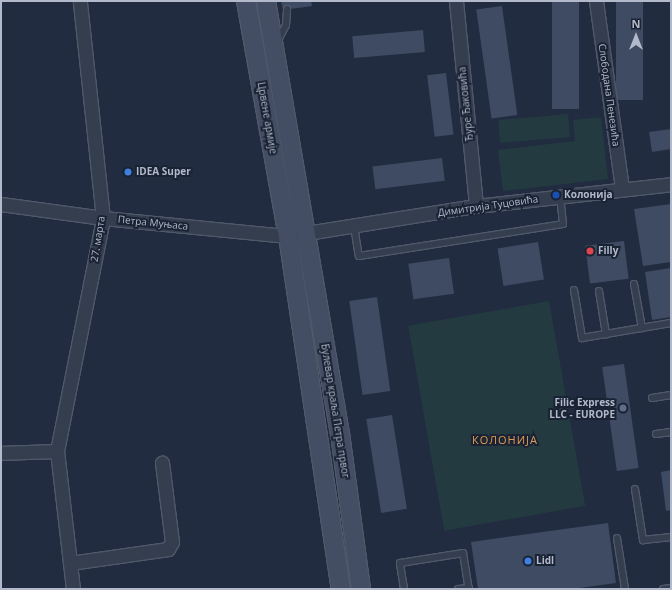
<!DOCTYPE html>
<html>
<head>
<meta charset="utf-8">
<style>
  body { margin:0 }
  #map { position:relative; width:672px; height:590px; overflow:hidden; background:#212c40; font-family:"Open Sans",sans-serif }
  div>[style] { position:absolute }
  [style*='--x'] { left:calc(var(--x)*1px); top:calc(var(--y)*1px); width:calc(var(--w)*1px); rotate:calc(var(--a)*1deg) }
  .green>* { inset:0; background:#233b40; transform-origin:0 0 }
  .building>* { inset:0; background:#3f4b62; transform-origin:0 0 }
  .roads { filter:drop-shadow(1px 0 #50596a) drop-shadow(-1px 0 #50596a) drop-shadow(0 1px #50596a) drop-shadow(0 -1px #50596a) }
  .service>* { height:6px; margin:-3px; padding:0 3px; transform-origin:3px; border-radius:3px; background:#353e4f }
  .minor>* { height:13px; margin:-6.5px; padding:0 6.5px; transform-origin:6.5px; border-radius:6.5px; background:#353e4f }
  .secondary>* { height:18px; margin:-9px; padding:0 9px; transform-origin:9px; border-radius:9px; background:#434d63 }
  .dots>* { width:11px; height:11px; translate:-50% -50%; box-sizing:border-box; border:2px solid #1a2334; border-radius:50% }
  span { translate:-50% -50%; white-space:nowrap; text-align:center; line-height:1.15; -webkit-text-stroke:4px #1a2334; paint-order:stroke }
  .street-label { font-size:10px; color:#b1b9ca }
  .poi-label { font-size:10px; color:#b1b9ca; font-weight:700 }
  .left { translate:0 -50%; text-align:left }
  .right { translate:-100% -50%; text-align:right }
  .neighbourhood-label { font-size:11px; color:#e09b56; letter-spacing:1px }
  .frame { position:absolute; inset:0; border:2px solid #b1b9ca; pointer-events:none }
  .north { position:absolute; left:616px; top:16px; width:40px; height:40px; -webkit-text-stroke:3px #1a2334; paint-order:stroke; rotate:0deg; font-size:11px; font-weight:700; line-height:16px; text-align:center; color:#b1b9ca }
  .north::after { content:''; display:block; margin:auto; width:14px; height:18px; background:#b1b9ca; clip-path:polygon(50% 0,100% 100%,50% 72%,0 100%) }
</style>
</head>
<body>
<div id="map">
  <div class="green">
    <div style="left:568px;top:114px;width:23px;height:70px;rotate:85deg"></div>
    <div style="clip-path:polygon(601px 117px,608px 179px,503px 191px,498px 150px,575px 141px,573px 120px)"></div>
    <div style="left:549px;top:301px;width:208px;height:143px;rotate:80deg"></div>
  </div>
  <div class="building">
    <div style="clip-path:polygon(281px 1px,311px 1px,312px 6px,283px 10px)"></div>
    <div style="left:552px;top:1px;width:27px;height:108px"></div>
    <div style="left:616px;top:1px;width:27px;height:99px"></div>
    <div style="left:502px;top:6px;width:110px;height:26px;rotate:82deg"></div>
    <div style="left:423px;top:30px;width:22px;height:71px;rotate:85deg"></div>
    <div style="left:446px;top:73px;width:62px;height:19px;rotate:83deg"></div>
    <div style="clip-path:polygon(671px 129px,671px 149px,652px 152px,649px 132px)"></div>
    <div style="left:442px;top:158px;width:23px;height:70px;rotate:83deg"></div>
    <div style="clip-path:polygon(671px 204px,671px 262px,643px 266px,634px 209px)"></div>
    <div style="left:624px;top:241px;width:38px;height:39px;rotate:83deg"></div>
    <div style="left:538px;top:242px;width:38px;height:41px;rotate:81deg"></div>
    <div style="left:449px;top:258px;width:36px;height:41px;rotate:82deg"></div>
    <div style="clip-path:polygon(671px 268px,671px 317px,652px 320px,645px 272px)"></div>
    <div style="left:377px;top:297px;width:95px;height:28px;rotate:82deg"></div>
    <div style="left:624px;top:364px;width:105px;height:22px;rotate:82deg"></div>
    <div style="left:392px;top:415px;width:95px;height:26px;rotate:81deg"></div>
    <div style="clip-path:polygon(671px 470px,671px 510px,666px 511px,661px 472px)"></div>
    <div style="clip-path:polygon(608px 523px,616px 583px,572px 589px,478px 589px,471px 542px)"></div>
  </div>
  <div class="roads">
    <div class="service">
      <div style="--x:277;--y:42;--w:19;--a:-62"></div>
      <div style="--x:286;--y:25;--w:16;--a:-86"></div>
      <div style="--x:354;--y:226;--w:30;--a:81"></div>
      <div style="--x:359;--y:256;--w:206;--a:-8.9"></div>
      <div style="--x:563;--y:224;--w:27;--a:-96"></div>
      <div style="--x:634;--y:284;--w:45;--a:79.7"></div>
      <div style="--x:574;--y:290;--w:49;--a:80.5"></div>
      <div style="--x:582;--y:338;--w:90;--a:-9.6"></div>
      <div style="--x:599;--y:291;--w:44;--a:80.8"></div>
      <div style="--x:652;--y:398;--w:19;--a:-9"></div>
      <div style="--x:656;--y:434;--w:15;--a:-8"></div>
      <div style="--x:635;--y:489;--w:52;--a:81.1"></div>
      <div style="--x:643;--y:540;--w:28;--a:-6"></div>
      <div style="--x:617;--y:538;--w:52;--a:81.1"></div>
      <div style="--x:404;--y:589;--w:26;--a:-99"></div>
      <div style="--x:400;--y:563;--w:64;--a:-9"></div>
      <div style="--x:463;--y:553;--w:36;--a:81"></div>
      <div style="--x:458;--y:589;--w:11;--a:-5"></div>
      <div style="--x:663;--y:589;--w:8;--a:-7"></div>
    </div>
    <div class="minor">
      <div style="--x:456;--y:1;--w:206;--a:84.4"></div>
      <div style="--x:596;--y:1;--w:190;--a:82.1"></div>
      <div style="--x:1;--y:204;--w:103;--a:7.8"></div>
      <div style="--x:103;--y:218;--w:186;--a:5.6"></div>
      <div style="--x:288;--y:236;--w:190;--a:-9.1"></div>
      <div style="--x:476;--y:206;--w:196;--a:-6.4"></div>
      <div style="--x:1;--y:453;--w:56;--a:-2"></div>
      <div style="--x:70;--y:563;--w:99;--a:-8.1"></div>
      <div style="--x:168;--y:549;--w:8;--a:-60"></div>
      <div style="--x:172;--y:542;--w:80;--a:-97.2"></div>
      <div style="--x:73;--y:589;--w:139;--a:-96.6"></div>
      <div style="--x:57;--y:451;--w:237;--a:-78.8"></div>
      <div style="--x:103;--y:218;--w:218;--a:-96.1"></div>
    </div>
    <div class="secondary">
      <div style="--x:246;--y:1;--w:239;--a:79.9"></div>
      <div style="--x:288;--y:236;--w:357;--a:81.5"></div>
      <div style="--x:266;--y:1;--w:446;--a:80.3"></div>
      <div style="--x:341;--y:441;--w:149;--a:82.3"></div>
    </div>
  </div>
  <div class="dots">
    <div style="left:128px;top:172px;background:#3f7fe0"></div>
    <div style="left:556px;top:195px;background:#1a4fb4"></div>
    <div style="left:590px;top:251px;background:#e0444e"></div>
    <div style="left:623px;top:408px;background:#5c6f8a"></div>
    <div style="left:528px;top:561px;background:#3f7fe0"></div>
  </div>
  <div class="street-label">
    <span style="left:609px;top:95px;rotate:82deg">Слободана Пенезића</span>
    <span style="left:466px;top:104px;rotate:-96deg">Ђуре Ђаковића</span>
    <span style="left:267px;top:118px;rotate:80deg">Црвене армије</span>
    <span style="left:488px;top:206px;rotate:-8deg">Димитрија Туцовића</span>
    <span style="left:153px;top:223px;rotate:6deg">Петра Муњаса</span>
    <span style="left:98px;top:239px;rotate:-81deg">27. марта</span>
    <span style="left:335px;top:411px;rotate:81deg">Булевар краља Петра првог</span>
  </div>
  <div class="poi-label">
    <span class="left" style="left:136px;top:172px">IDEA Super</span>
    <span class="left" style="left:564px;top:195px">Колонија</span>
    <span class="left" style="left:598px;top:251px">Filly</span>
    <span class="right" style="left:615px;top:408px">Filic Express<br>LLC - EUROPE</span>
    <span class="left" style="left:536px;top:561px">Lidl</span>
  </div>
  <div class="neighbourhood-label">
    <span style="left:505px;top:440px">КОЛОНИЈА</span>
  </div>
  <div class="frame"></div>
  <div class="north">N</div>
</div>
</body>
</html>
